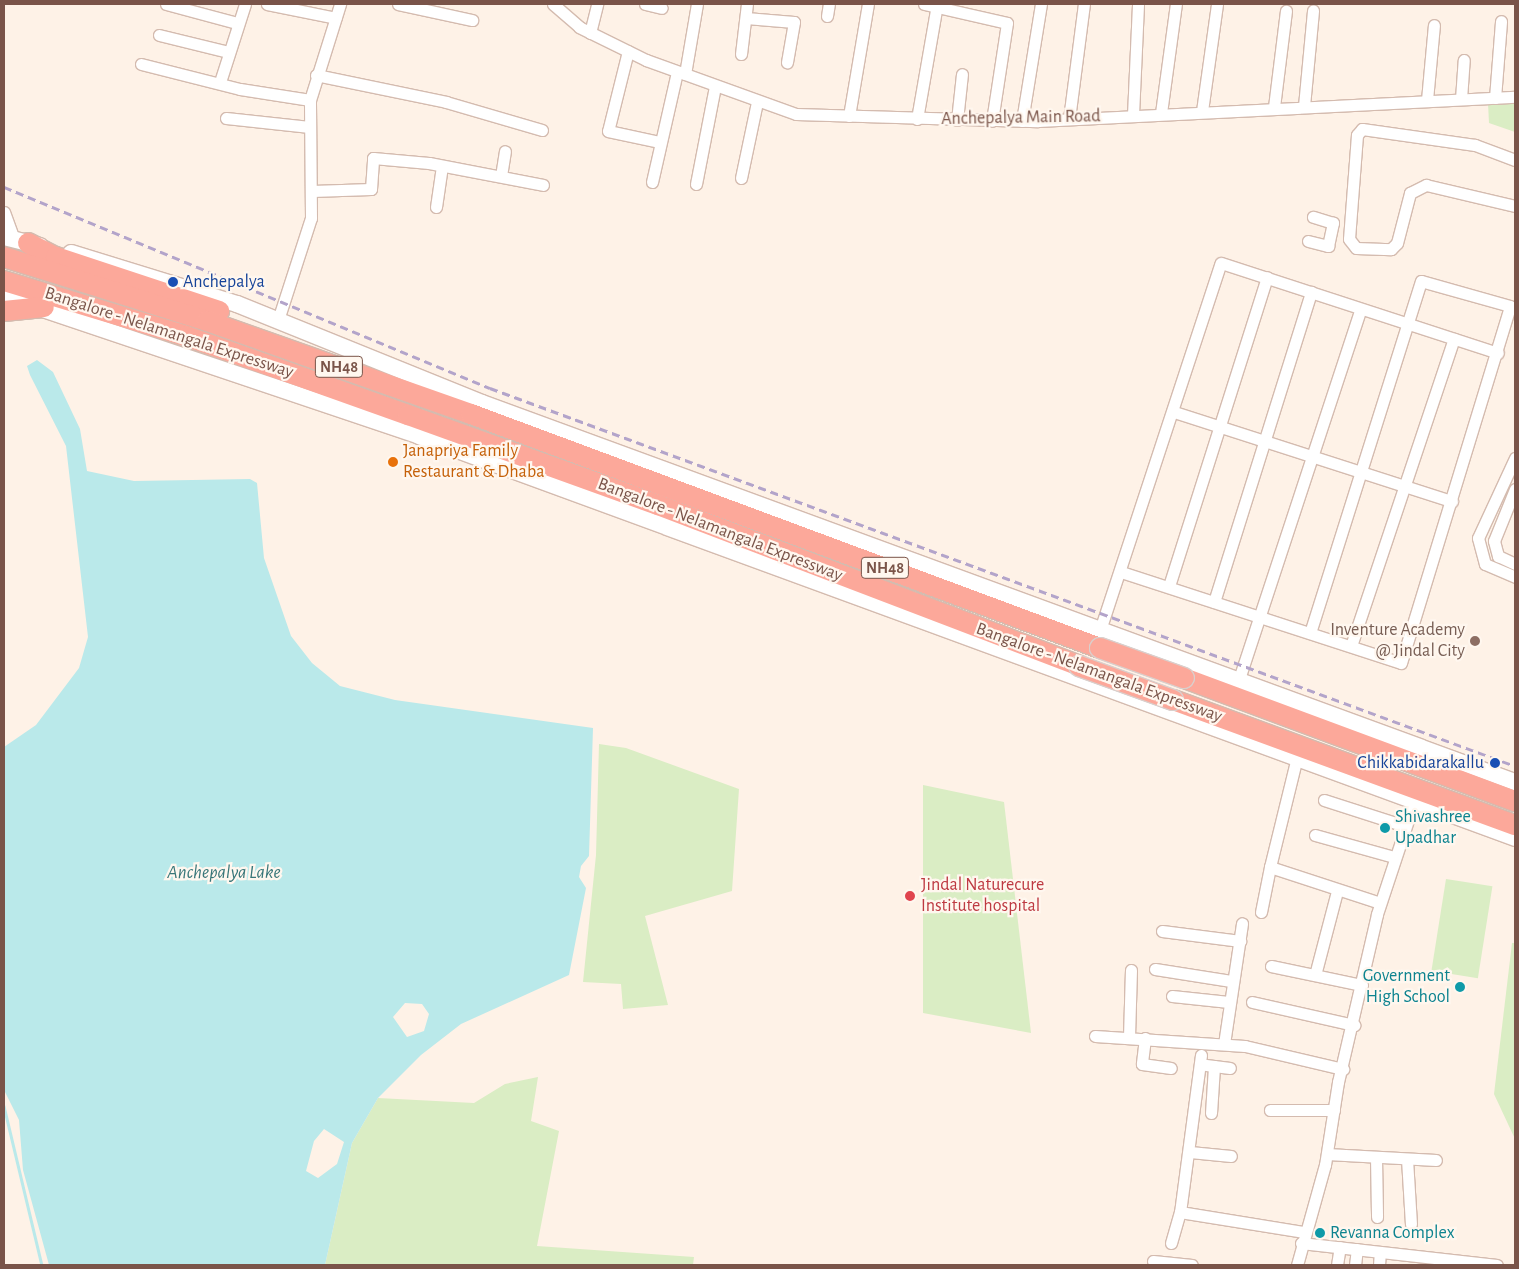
<!DOCTYPE html>
<html>
<head>
<meta charset="utf-8">
<style>
  body { margin:0 }
  #map { position:relative; width:1519px; height:1269px; overflow:hidden; background:#fef2e7; font-family:"Alegreya Sans",sans-serif }
  div>[style] { position:absolute }
  [style*='--x'] { left:calc(var(--x)*1px); top:calc(var(--y)*1px); width:calc(var(--w)*1px); rotate:calc(var(--a)*1deg) }
  .green>* { inset:0; background:#daedc4; transform-origin:0 0 }
  .water>* { inset:0; background:#bae9ea }
  .stream>* { height:2.5px; margin:-1.25px; padding:0 1.25px; transform-origin:1.25px; border-radius:1.25px; background:#bae9ea }
  .roads { filter:drop-shadow(1px 0 #d4bbaf) drop-shadow(-1px 0 #d4bbaf) drop-shadow(0 1px #d4bbaf) drop-shadow(0 -1px #d4bbaf) }
  .street>* { height:11px; margin:-5.5px; padding:0 5.5px; transform-origin:5.5px; border-radius:5.5px; background:#fff }
  .secondary>* { height:16px; margin:-8px; padding:0 8px; transform-origin:8px; border-radius:8px; background:#fff }
  .highway>* { height:20px; margin:-10px; padding:0 10px; transform-origin:10px; border-radius:10px; background:#fca89a }
  .rail>* { height:2.5px; margin-top:-1.25px; transform-origin:0; background:repeating-linear-gradient(90deg,#b3a4ca 0 8px,transparent 0 13px) }
  .bridges { filter:drop-shadow(1px 0 #dacfcc) drop-shadow(-1px 0 #dacfcc) drop-shadow(0 1px #dacfcc) drop-shadow(0 -1px #dacfcc) }
  .highway-bridge>* { height:20px; margin:-10px; padding:0 10px; transform-origin:10px; border-radius:10px; background:#fca89a }
  .dots>* { width:14px; height:14px; translate:-50% -50%; box-sizing:border-box; border:2px solid #fff7ef; border-radius:50% }
  span { translate:-50% -50%; white-space:nowrap; text-align:center; line-height:1.15; -webkit-text-stroke:4.5px #fff7ef; paint-order:stroke }
  .shield-label span { padding:1px 4px; background:#fff7ef; border:1px solid; border-radius:4px; -webkit-text-stroke-width:0 }
  .shield-label { font-size:16px; color:#7a5449; font-weight:700 }
  .street-label { font-size:18px; color:#7a5449 }
  .transit-label { font-size:18px; color:#164399 }
  .left { translate:0 -50%; text-align:left }
  .right { translate:-100% -50%; text-align:right }
  .food-label { font-size:18px; color:#c56008 }
  .education-label { font-size:18px; color:#785e54 }
  .culture-label { font-size:18px; color:#0d838f }
  .health-label { font-size:18px; color:#be3a42 }
  .water-label { font-size:19px; color:#387679; font-style:italic }
  .frame { position:absolute; inset:0; border:5px solid #7a5449; pointer-events:none }
</style>
</head>
<body>
<div id="map">
  <div class="green">
    <div style="clip-path:polygon(1515px 101px,1515px 132px,1489px 123px,1488px 103px)"></div>
    <div style="clip-path:polygon(599px 744px,626px 748px,739px 789px,732px 891px,645px 916px,668px 1005px,623px 1009px,621px 984px,583px 982px,596px 855px)"></div>
    <div style="clip-path:polygon(923px 785px,1004px 802px,1031px 1033px,923px 1013px)"></div>
    <div style="left:1446px;top:879px;width:47px;height:93px;rotate:9deg"></div>
    <div style="clip-path:polygon(1512px 943px,1515px 943px,1515px 1139px,1494px 1094px)"></div>
    <div style="clip-path:polygon(538px 1077px,531px 1121px,559px 1131px,537px 1246px,694px 1257px,693px 1265px,325px 1265px,352px 1143px,378px 1098px,474px 1103px,505px 1084px)"></div>
  </div>
  <div class="water">
    <div style="clip-path:polygon(evenodd,37px 360px,53px 372px,80px 429px,87px 471px,134px 481px,250px 479px,257px 483px,264px 558px,291px 636px,312px 663px,340px 686px,395px 700px,593px 728px,589px 856px,581px 866px,579px 877px,586px 888px,569px 975px,461px 1024px,421px 1055px,378px 1098px,352px 1143px,325px 1265px,49px 1265px,23px 1170px,19px 1120px,4px 1090px,4px 747px,36px 725px,79px 668px,88px 637px,66px 446px,30px 375px,27px 366px,37px 360px,405px 1003px,422px 1004px,429px 1014px,424px 1031px,407px 1037px,393px 1017px,405px 1003px,37px 360px,324px 1129px,344px 1142px,337px 1164px,318px 1178px,306px 1171px,314px 1141px,324px 1129px)"></div>
  </div>
  <div class="stream">
    <div style="--x:4;--y:1106;--w:163;--a:76.6"></div>
  </div>
  <div class="roads">
    <div class="street">
      <div style="--x:166;--y:4;--w:73;--a:15"></div>
      <div style="--x:267;--y:4;--w:70;--a:11.5"></div>
      <div style="--x:398;--y:4;--w:76;--a:12.2"></div>
      <div style="--x:553;--y:4;--w:35;--a:41"></div>
      <div style="--x:579;--y:27;--w:75;--a:26.2"></div>
      <div style="--x:646;--y:60;--w:159;--a:19.8"></div>
      <div style="--x:796;--y:114;--w:242;--a:1.7"></div>
      <div style="--x:1038;--y:121;--w:478;--a:-2.9"></div>
      <div style="--x:645;--y:4;--w:17;--a:13"></div>
      <div style="--x:924;--y:4;--w:85;--a:12.9"></div>
      <div style="--x:1007;--y:23;--w:99;--a:98.7"></div>
      <div style="--x:827;--y:16;--w:12;--a:-81"></div>
      <div style="--x:746;--y:18;--w:48;--a:4.8"></div>
      <div style="--x:794;--y:22;--w:41;--a:99.9"></div>
      <div style="--x:590;--y:33;--w:30;--a:-76"></div>
      <div style="--x:159;--y:35;--w:72;--a:13.7"></div>
      <div style="--x:628;--y:51;--w:82;--a:104"></div>
      <div style="--x:608;--y:131;--w:52;--a:12.2"></div>
      <div style="--x:741;--y:54;--w:50;--a:-83.2"></div>
      <div style="--x:141;--y:64;--w:102;--a:14.2"></div>
      <div style="--x:240;--y:89;--w:71;--a:8.9"></div>
      <div style="--x:685;--y:74;--w:71;--a:-80.3"></div>
      <div style="--x:316;--y:75;--w:133;--a:11.7"></div>
      <div style="--x:446;--y:102;--w:100;--a:16.3"></div>
      <div style="--x:220;--y:82;--w:82;--a:-72.2"></div>
      <div style="--x:1495;--y:98;--w:77;--a:-85.5"></div>
      <div style="--x:1461;--y:99;--w:39;--a:-86"></div>
      <div style="--x:1427;--y:100;--w:75;--a:-84.7"></div>
      <div style="--x:1304;--y:106;--w:96;--a:-84.6"></div>
      <div style="--x:1274;--y:107;--w:97;--a:-82.9"></div>
      <div style="--x:1202;--y:111;--w:108;--a:-82"></div>
      <div style="--x:1161;--y:113;--w:110;--a:-82.2"></div>
      <div style="--x:1133;--y:115;--w:111;--a:-87.4"></div>
      <div style="--x:849;--y:116;--w:114;--a:-80.4"></div>
      <div style="--x:226;--y:118;--w:84;--a:6.1"></div>
      <div style="--x:917;--y:119;--w:117;--a:-80.1"></div>
      <div style="--x:1069;--y:119;--w:116;--a:-82.6"></div>
      <div style="--x:957;--y:120;--w:46;--a:-83.8"></div>
      <div style="--x:1022;--y:121;--w:119;--a:-80.8"></div>
      <div style="--x:1515;--y:160;--w:43;--a:-159.4"></div>
      <div style="--x:1475;--y:145;--w:114;--a:-171.9"></div>
      <div style="--x:1362;--y:129;--w:8;--a:130"></div>
      <div style="--x:1357;--y:135;--w:104;--a:94.4"></div>
      <div style="--x:1349;--y:239;--w:11;--a:52"></div>
      <div style="--x:1356;--y:248;--w:35;--a:2"></div>
      <div style="--x:1391;--y:249;--w:8;--a:-45"></div>
      <div style="--x:1397;--y:243;--w:52;--a:-75.4"></div>
      <div style="--x:1410;--y:193;--w:18;--a:-27"></div>
      <div style="--x:1426;--y:185;--w:91;--a:13.3"></div>
      <div style="--x:501;--y:176;--w:25;--a:-81"></div>
      <div style="--x:741;--y:178;--w:78;--a:-78.1"></div>
      <div style="--x:652;--y:182;--w:113;--a:-77.2"></div>
      <div style="--x:696;--y:184;--w:100;--a:-79"></div>
      <div style="--x:312;--y:191;--w:59;--a:-1.9"></div>
      <div style="--x:371;--y:189;--w:31;--a:-86"></div>
      <div style="--x:373;--y:158;--w:56;--a:5.1"></div>
      <div style="--x:429;--y:163;--w:116;--a:10.9"></div>
      <div style="--x:436;--y:207;--w:41;--a:-81.7"></div>
      <div style="--x:4;--y:212;--w:29;--a:70"></div>
      <div style="--x:1308;--y:241;--w:21;--a:14"></div>
      <div style="--x:1328;--y:246;--w:24;--a:-78"></div>
      <div style="--x:1333;--y:223;--w:21;--a:-163"></div>
      <div style="--x:278;--y:320;--w:107;--a:-72.1"></div>
      <div style="--x:311;--y:218;--w:118;--a:-90.5"></div>
      <div style="--x:310;--y:100;--w:101;--a:-72.6"></div>
      <div style="--x:1174;--y:412;--w:292;--a:17.8"></div>
      <div style="--x:1515;--y:458;--w:88;--a:114.8"></div>
      <div style="--x:1478;--y:538;--w:27;--a:75"></div>
      <div style="--x:1485;--y:564;--w:33;--a:23"></div>
      <div style="--x:1515;--y:489;--w:56;--a:112"></div>
      <div style="--x:1494;--y:541;--w:16;--a:75"></div>
      <div style="--x:1498;--y:556;--w:19;--a:25"></div>
      <div style="--x:1121;--y:572;--w:294;--a:18"></div>
      <div style="--x:1401;--y:663;--w:373;--a:-73"></div>
      <div style="--x:1510;--y:306;--w:92;--a:-164.3"></div>
      <div style="--x:1421;--y:281;--w:369;--a:107.5"></div>
      <div style="--x:1169;--y:586;--w:324;--a:-72.4"></div>
      <div style="--x:1214;--y:602;--w:325;--a:-72.6"></div>
      <div style="--x:1100;--y:630;--w:386;--a:-71.8"></div>
      <div style="--x:1221;--y:263;--w:291;--a:18"></div>
      <div style="--x:1351;--y:646;--w:324;--a:-71.5"></div>
      <div style="--x:1238;--y:682;--w:391;--a:-71.8"></div>
      <div style="--x:1297;--y:757;--w:113;--a:103.8"></div>
      <div style="--x:1270;--y:867;--w:116;--a:18.1"></div>
      <div style="--x:1324;--y:800;--w:85;--a:17.8"></div>
      <div style="--x:1315;--y:835;--w:82;--a:15.6"></div>
      <div style="--x:1261;--y:912;--w:46;--a:-78.7"></div>
      <div style="--x:1162;--y:931;--w:79;--a:7.3"></div>
      <div style="--x:1271;--y:966;--w:93;--a:11.8"></div>
      <div style="--x:1155;--y:969;--w:77;--a:9"></div>
      <div style="--x:1315;--y:975;--w:87;--a:-75.3"></div>
      <div style="--x:1172;--y:996;--w:57;--a:6"></div>
      <div style="--x:1252;--y:1002;--w:105;--a:12.7"></div>
      <div style="--x:1095;--y:1036;--w:150;--a:3.8"></div>
      <div style="--x:1245;--y:1046;--w:101;--a:13.2"></div>
      <div style="--x:1129;--y:1037;--w:67;--a:-88.3"></div>
      <div style="--x:1145;--y:1038;--w:26;--a:97"></div>
      <div style="--x:1142;--y:1064;--w:29;--a:8"></div>
      <div style="--x:1224;--y:1044;--w:122;--a:-81.5"></div>
      <div style="--x:1201;--y:1055;--w:158;--a:97.6"></div>
      <div style="--x:1180;--y:1212;--w:126;--a:9.2"></div>
      <div style="--x:1206;--y:1065;--w:24;--a:7"></div>
      <div style="--x:1270;--y:1110;--w:64;--a:0"></div>
      <div style="--x:1211;--y:1113;--w:47;--a:-86.3"></div>
      <div style="--x:1190;--y:1152;--w:41;--a:5.6"></div>
      <div style="--x:1327;--y:1154;--w:109;--a:3.2"></div>
      <div style="--x:1376;--y:1157;--w:60;--a:89"></div>
      <div style="--x:1407;--y:1159;--w:65;--a:86.5"></div>
      <div style="--x:1171;--y:1243;--w:32;--a:-74"></div>
      <div style="--x:1301;--y:1243;--w:197;--a:6.4"></div>
      <div style="--x:1153;--y:1261;--w:39;--a:6"></div>
      <div style="--x:1297;--y:1265;--w:104;--a:-74.4"></div>
      <div style="--x:1325;--y:1165;--w:84;--a:-81.1"></div>
      <div style="--x:1338;--y:1082;--w:172;--a:-76.9"></div>
      <div style="--x:1377;--y:914;--w:118;--a:-71.7"></div>
      <div style="--x:1337;--y:1265;--w:18;--a:-81"></div>
      <div style="--x:1355;--y:1265;--w:16;--a:-83"></div>
      <div style="--x:1379;--y:1265;--w:13;--a:-86"></div>
    </div>
    <div class="secondary">
      <div style="--x:4;--y:237;--w:37;--a:14"></div>
      <div style="--x:71;--y:253;--w:174;--a:17.1"></div>
      <div style="--x:237;--y:304;--w:264;--a:22"></div>
      <div style="--x:482;--y:403;--w:1100;--a:20.15"></div>
      <div style="--x:4;--y:296;--w:438;--a:18.6"></div>
      <div style="--x:419;--y:436;--w:1167;--a:20.14"></div>
    </div>
    <div class="highway">
      <div style="--x:28;--y:243;--w:31;--a:27"></div>
      <div style="--x:56;--y:257;--w:172;--a:18.3"></div>
      <div style="--x:4;--y:257;--w:213;--a:17.5"></div>
      <div style="--x:207;--y:321;--w:280;--a:19.4"></div>
      <div style="--x:471;--y:414;--w:671;--a:20.41"></div>
      <div style="--x:4;--y:281;--w:190;--a:16.8"></div>
      <div style="--x:186;--y:336;--w:236;--a:19.6"></div>
      <div style="--x:408;--y:415;--w:266;--a:19.8"></div>
      <div style="--x:658;--y:505;--w:451;--a:20.9"></div>
      <div style="--x:4;--y:311;--w:40;--a:-5.7"></div>
      <div style="--x:1184;--y:678;--w:353;--a:20.4"></div>
      <div style="--x:1173;--y:700;--w:364;--a:20.1"></div>
    </div>
  </div>
  <div class="rail">
    <div style="--x:4;--y:187;--w:526;--a:22.47"></div>
    <div style="--x:490;--y:388;--w:1092;--a:20.24"></div>
  </div>
  <div class="bridges">
    <div class="highway-bridge">
      <div style="--x:1100;--y:648;--w:89;--a:19.7"></div>
      <div style="--x:1079;--y:666;--w:100;--a:19.9"></div>
    </div>
  </div>
  <div class="dots">
    <div style="left:173px;top:282px;background:#1a4fb4"></div>
    <div style="left:393px;top:462px;background:#e8710a"></div>
    <div style="left:1475px;top:641px;background:#8d6e63"></div>
    <div style="left:1495px;top:763px;background:#1a4fb4"></div>
    <div style="left:1385px;top:828px;background:#0f9aa8"></div>
    <div style="left:910px;top:896px;background:#e0444e"></div>
    <div style="left:1460px;top:987px;background:#0f9aa8"></div>
    <div style="left:1320px;top:1233px;background:#0f9aa8"></div>
  </div>
  <div class="shield-label">
    <span style="left:339px;top:367px">NH48</span>
    <span style="left:885px;top:568px">NH48</span>
  </div>
  <div class="street-label">
    <span style="left:1021px;top:118px;rotate:-1deg">Anchepalya Main Road</span>
    <span style="left:169px;top:333px;rotate:18deg">Bangalore - Nelamangala Expressway</span>
    <span style="left:720px;top:530px;rotate:21deg">Bangalore - Nelamangala Expressway</span>
    <span style="left:1099px;top:673px;rotate:20deg">Bangalore - Nelamangala Expressway</span>
  </div>
  <div class="transit-label">
    <span class="left" style="left:183px;top:282px">Anchepalya</span>
    <span class="right" style="left:1484px;top:763px">Chikkabidarakallu</span>
  </div>
  <div class="food-label">
    <span class="left" style="left:403px;top:462px">Janapriya Family<br>Restaurant &amp; Dhaba</span>
  </div>
  <div class="education-label">
    <span class="right" style="left:1465px;top:641px">Inventure Academy<br>@ Jindal City</span>
  </div>
  <div class="culture-label">
    <span class="left" style="left:1395px;top:828px">Shivashree<br>Upadhar</span>
    <span class="right" style="left:1450px;top:987px">Government<br>High School</span>
    <span class="left" style="left:1330px;top:1233px">Revanna Complex</span>
  </div>
  <div class="health-label">
    <span class="left" style="left:921px;top:896px">Jindal Naturecure<br>Institute hospital</span>
  </div>
  <div class="water-label">
    <span style="left:224px;top:873px">Anchepalya Lake</span>
  </div>
  <div class="frame"></div>
</div>
</body>
</html>
